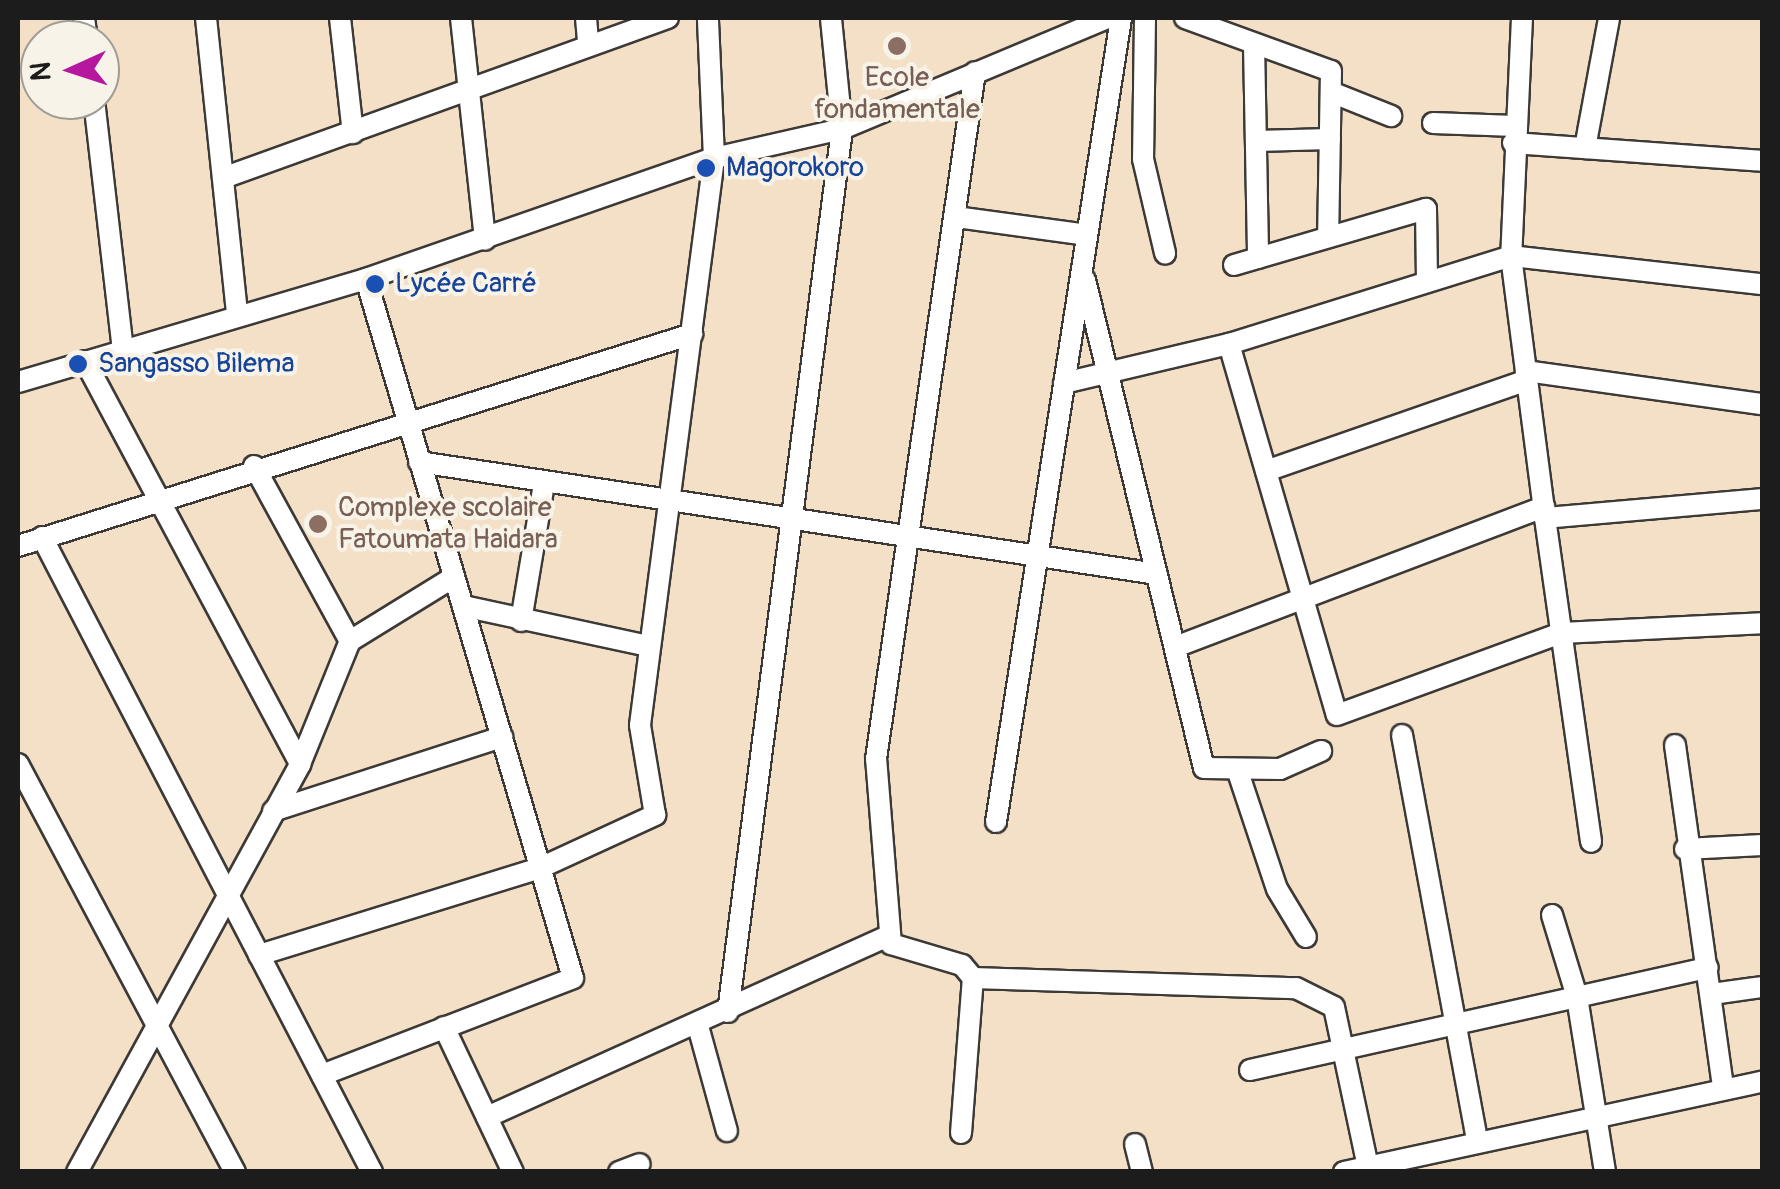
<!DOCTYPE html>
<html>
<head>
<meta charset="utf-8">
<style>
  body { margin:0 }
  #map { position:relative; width:1780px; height:1189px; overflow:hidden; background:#f4e0c6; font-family:Pangolin,sans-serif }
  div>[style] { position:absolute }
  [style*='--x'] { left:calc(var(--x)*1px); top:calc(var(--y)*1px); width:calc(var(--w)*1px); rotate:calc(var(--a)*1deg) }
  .roads { filter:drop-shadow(2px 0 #3c3936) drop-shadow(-2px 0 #3c3936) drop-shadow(0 2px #3c3936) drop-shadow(0 -2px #3c3936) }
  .street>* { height:20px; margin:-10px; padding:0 10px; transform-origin:10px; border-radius:10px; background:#fff }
  .dots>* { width:28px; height:28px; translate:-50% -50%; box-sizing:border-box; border:5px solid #f7f3e8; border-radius:50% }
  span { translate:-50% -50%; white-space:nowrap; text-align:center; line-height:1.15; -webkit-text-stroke:8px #f7f3e8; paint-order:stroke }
  .education-label { font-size:28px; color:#785e54 }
  .left { translate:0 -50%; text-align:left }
  .transit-label { font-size:28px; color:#164399 }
  .frame { position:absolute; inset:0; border:20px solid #1c1c1c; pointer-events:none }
  .north { position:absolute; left:20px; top:20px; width:100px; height:100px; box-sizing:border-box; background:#f7f3e8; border:2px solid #9f9d96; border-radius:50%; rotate:267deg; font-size:28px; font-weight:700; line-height:40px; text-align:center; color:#1c1c1c }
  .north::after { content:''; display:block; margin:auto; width:35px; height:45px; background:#b5179e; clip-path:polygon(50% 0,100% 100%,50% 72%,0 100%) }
</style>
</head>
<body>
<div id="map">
  <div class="roads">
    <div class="street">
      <div style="--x:84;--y:18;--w:22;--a:82"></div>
      <div style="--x:206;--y:18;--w:299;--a:84"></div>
      <div style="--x:340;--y:18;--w:116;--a:83.6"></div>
      <div style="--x:461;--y:18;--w:223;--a:83.8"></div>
      <div style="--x:586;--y:18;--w:23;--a:85"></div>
      <div style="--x:1145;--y:18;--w:141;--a:90.8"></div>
      <div style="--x:1143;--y:159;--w:97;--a:76.8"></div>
      <div style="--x:1185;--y:18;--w:155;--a:20"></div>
      <div style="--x:1331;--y:71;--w:166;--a:91"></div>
      <div style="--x:1522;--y:18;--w:238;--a:92.6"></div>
      <div style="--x:1511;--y:256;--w:264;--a:82.6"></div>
      <div style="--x:1545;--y:518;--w:218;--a:-5"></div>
      <div style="--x:1254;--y:44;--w:214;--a:88.9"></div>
      <div style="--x:1331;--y:92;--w:65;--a:21.8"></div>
      <div style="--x:94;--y:100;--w:253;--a:83.4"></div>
      <div style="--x:1433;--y:123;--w:82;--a:2.1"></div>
      <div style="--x:1256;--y:141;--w:74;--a:-1.5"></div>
      <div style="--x:1513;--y:143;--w:250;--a:4.1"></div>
      <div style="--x:1585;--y:148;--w:132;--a:-79.5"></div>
      <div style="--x:223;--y:178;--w:473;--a:-19.8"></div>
      <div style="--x:956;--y:217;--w:132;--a:7.8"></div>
      <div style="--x:1234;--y:265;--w:200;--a:-16.3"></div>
      <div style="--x:1426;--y:209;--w:73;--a:89.2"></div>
      <div style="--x:1085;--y:280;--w:502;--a:76.3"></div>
      <div style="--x:1204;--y:768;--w:76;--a:0.8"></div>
      <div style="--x:1280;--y:769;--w:45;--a:-23.7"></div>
      <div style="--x:1229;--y:344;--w:386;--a:73.8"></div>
      <div style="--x:1337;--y:715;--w:239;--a:-20.1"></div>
      <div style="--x:1561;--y:633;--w:201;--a:-2.8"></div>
      <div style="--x:85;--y:361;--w:457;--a:61.9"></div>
      <div style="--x:1526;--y:371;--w:238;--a:8"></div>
      <div style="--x:18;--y:382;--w:363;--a:-16.5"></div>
      <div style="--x:366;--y:279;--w:368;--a:-19.2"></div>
      <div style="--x:714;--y:158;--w:131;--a:-12.8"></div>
      <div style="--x:842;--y:129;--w:288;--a:-22.7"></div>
      <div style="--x:1064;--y:383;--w:170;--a:-13.3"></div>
      <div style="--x:1229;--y:344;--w:295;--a:-17.3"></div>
      <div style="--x:1511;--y:256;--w:253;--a:6.4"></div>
      <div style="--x:419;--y:462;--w:746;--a:8.63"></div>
      <div style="--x:254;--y:466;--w:200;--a:61.3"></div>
      <div style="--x:1266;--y:471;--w:276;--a:-19.2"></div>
      <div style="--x:1545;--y:518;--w:327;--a:81.9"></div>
      <div style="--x:42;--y:537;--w:716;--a:62.54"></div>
      <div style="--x:18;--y:546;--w:707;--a:-17.46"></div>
      <div style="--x:463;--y:606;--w:189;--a:12.2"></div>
      <div style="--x:521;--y:621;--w:139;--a:-80.5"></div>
      <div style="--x:1175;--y:647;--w:395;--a:-20.8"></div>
      <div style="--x:1402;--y:735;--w:411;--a:79.5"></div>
      <div style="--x:1675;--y:745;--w:344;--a:82"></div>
      <div style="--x:18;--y:764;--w:462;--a:62"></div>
      <div style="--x:1238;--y:772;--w:123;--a:71.6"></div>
      <div style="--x:1277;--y:889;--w:56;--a:58.9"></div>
      <div style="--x:273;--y:811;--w:241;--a:-17.9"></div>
      <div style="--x:996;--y:822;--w:814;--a:-81.16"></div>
      <div style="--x:1685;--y:849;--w:77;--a:-3"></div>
      <div style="--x:1552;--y:915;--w:86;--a:73"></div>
      <div style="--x:1577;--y:997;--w:177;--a:80.9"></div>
      <div style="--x:259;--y:955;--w:294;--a:-17.2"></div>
      <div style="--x:540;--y:868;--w:127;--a:-24.7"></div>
      <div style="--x:655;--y:815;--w:91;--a:-99.5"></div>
      <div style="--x:640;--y:725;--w:572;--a:-82.56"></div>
      <div style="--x:714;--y:158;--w:140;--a:-92.5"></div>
      <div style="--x:973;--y:978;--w:323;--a:1.8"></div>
      <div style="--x:1296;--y:988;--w:42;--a:26.6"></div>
      <div style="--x:1334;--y:1007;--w:169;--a:78"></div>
      <div style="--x:1712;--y:994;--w:50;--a:-8"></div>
      <div style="--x:728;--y:1012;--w:890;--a:-82.64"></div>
      <div style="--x:842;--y:129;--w:112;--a:-95.7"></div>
      <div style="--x:698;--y:1026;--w:109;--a:74.6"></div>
      <div style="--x:444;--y:1027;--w:161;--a:64.6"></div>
      <div style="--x:1250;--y:1070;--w:469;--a:-12.6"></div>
      <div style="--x:322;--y:1075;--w:269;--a:-21.1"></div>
      <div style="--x:573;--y:978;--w:729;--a:-106.5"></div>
      <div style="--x:487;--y:1117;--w:440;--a:-24.3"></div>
      <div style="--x:961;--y:1133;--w:155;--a:-85.6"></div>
      <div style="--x:973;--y:978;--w:17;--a:-130"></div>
      <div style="--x:962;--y:965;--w:74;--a:-163.5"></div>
      <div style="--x:891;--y:944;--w:186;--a:-94.6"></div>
      <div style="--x:876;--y:759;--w:694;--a:-81.8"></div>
      <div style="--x:1135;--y:1144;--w:29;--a:76"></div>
      <div style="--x:77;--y:1172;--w:465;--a:-61.3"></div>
      <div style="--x:300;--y:764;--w:133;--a:-67.9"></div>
      <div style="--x:350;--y:641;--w:122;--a:-31.6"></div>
      <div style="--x:619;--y:1172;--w:22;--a:-21"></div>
      <div style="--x:1344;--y:1172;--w:428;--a:-12.2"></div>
    </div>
  </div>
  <div class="dots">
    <div style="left:897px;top:46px;background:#8d6e63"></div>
    <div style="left:706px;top:168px;background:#1a4fb4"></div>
    <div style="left:375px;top:284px;background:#1a4fb4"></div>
    <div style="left:78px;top:364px;background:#1a4fb4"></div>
    <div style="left:318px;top:524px;background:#8d6e63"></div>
  </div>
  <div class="education-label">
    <span style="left:897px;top:94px">Ecole<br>fondamentale</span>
    <span class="left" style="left:338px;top:524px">Complexe scolaire<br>Fatoumata Haidara</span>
  </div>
  <div class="transit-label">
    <span class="left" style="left:726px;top:168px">Magorokoro</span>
    <span class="left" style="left:395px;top:284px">Lycée Carré</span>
    <span class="left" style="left:98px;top:364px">Sangasso Bilema</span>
  </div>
  <div class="frame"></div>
  <div class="north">N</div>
</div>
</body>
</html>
